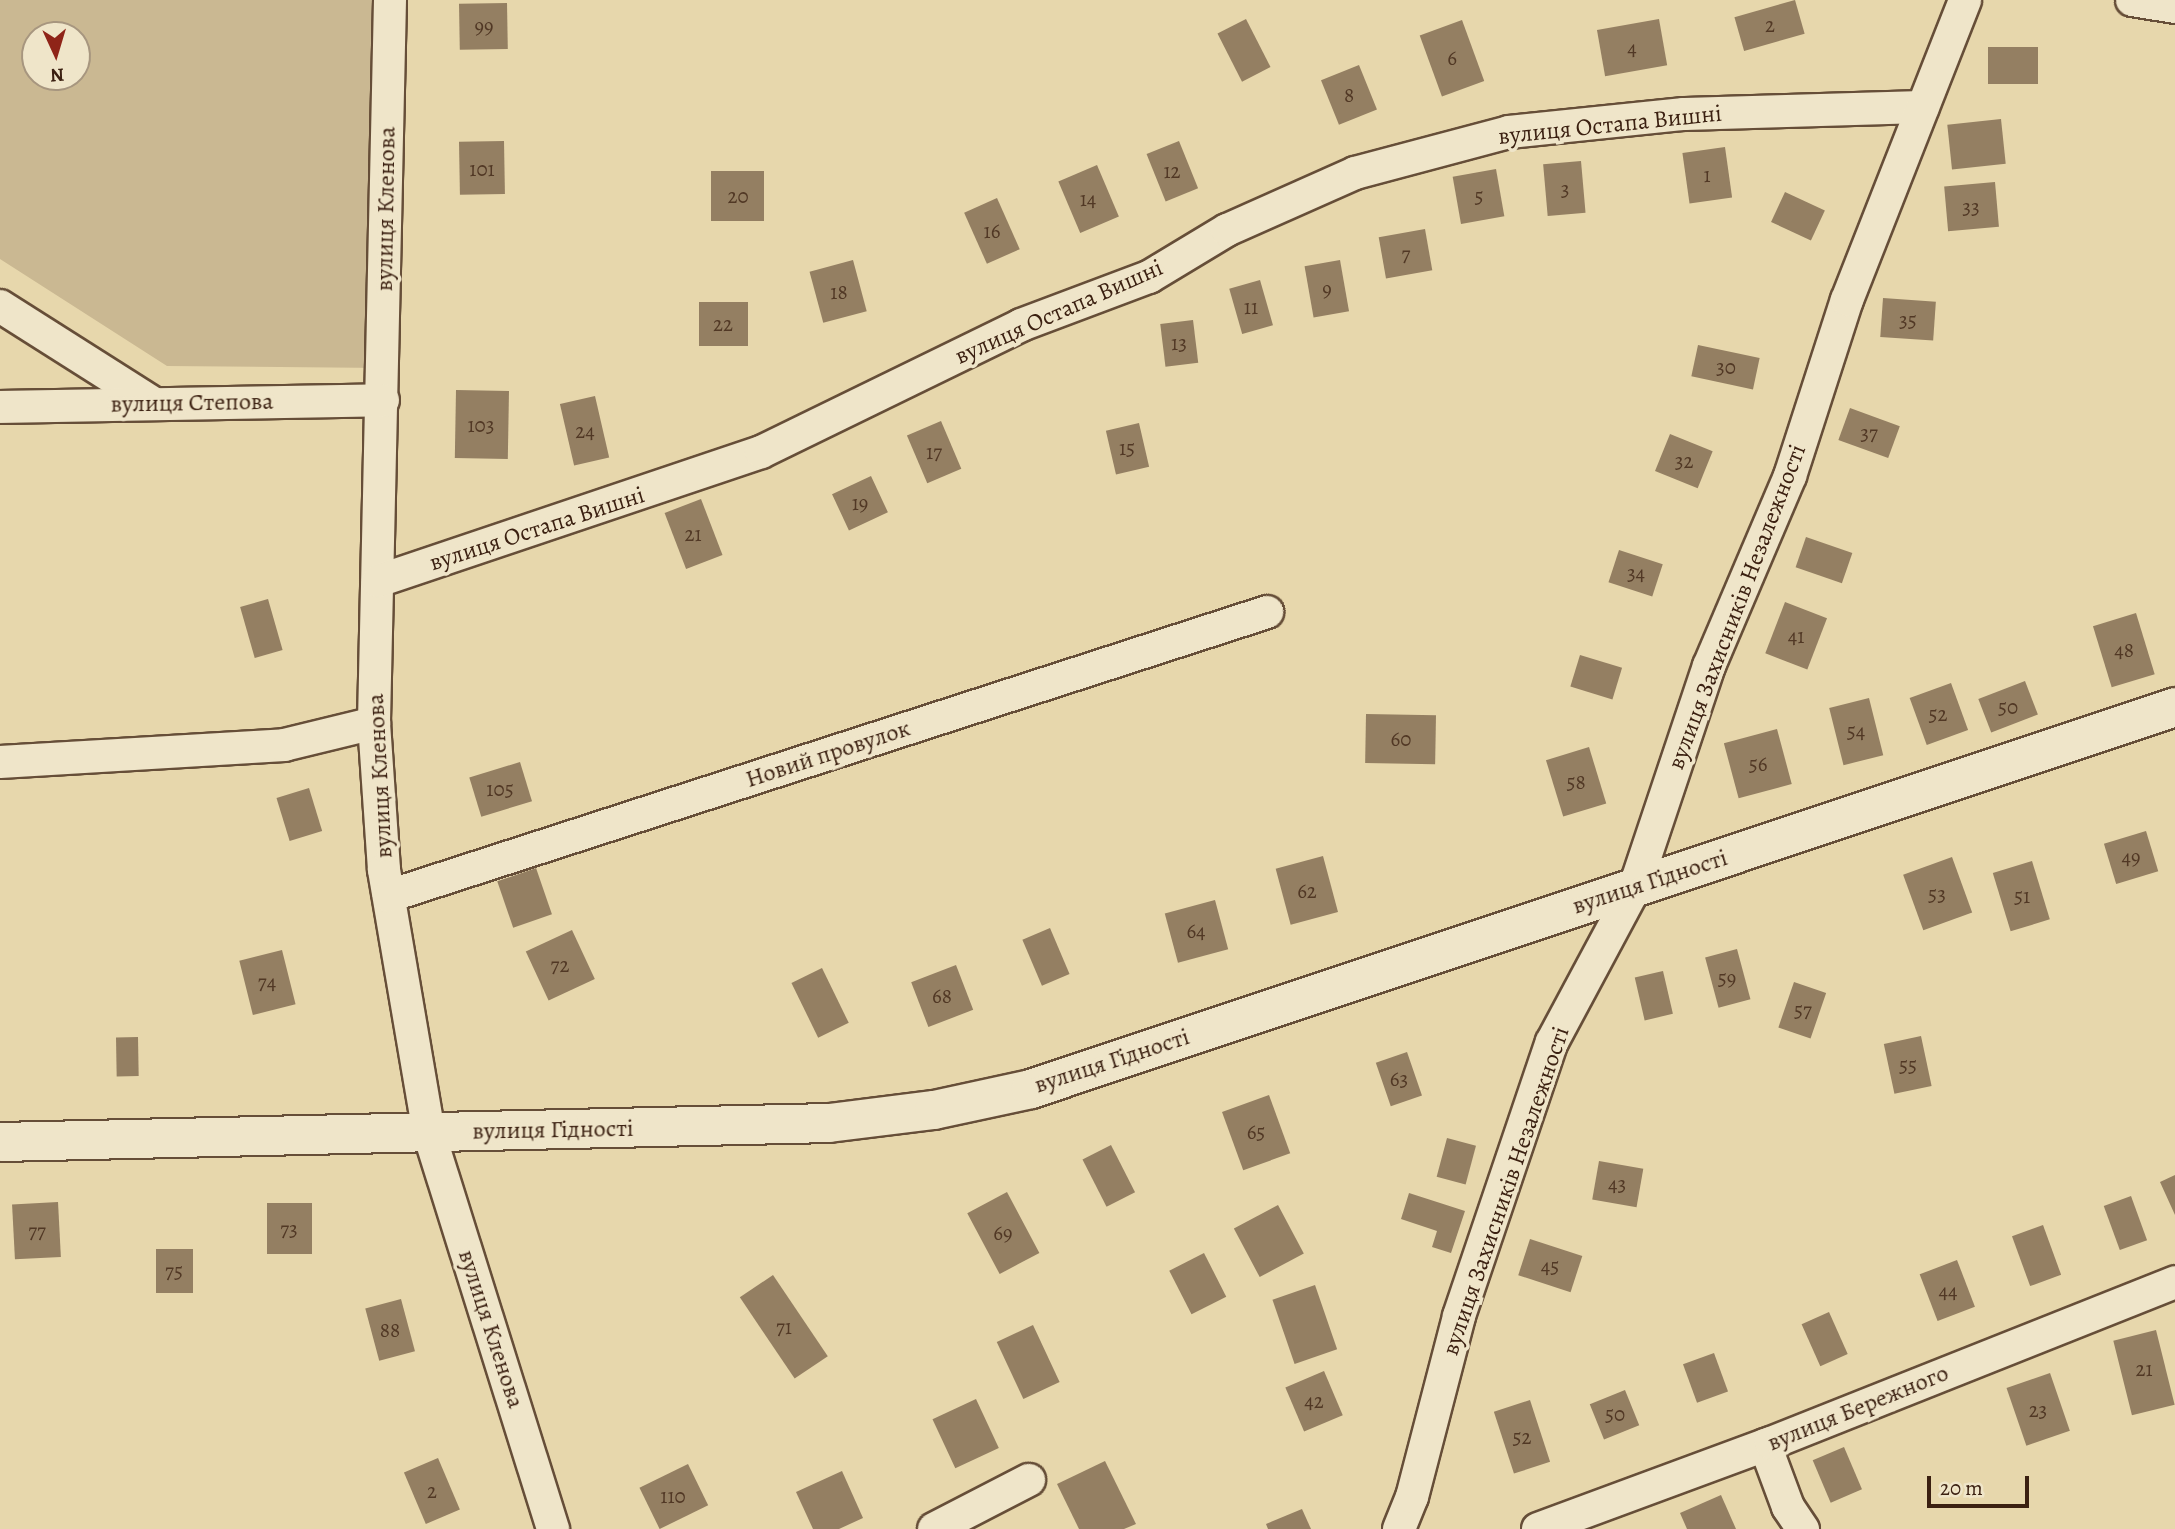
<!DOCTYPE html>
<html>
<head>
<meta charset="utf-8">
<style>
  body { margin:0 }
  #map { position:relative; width:2175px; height:1529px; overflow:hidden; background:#e7d7ac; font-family:Alegreya,serif }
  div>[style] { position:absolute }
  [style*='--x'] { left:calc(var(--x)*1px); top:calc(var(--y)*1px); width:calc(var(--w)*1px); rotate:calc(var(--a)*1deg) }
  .green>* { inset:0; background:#cab892 }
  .building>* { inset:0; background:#947f62; transform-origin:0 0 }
  .roads { filter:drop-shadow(2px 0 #664e38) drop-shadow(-2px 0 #664e38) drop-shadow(0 2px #664e38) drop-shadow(0 -2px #664e38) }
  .minor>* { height:32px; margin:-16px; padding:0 16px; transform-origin:16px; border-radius:16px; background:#efe5c9 }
  .tertiary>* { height:38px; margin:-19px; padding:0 19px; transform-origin:19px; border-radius:19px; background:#efe5c9 }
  span { translate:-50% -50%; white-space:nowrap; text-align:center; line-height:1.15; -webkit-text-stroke:7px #efe5c9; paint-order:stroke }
  .number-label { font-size:21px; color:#513825 }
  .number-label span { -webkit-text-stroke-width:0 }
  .street-label { font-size:24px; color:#3b2011 }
  .north { position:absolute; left:21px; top:21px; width:70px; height:70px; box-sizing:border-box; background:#efe5c9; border:2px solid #a7967f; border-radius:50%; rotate:176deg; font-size:19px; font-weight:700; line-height:28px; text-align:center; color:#3b2011 }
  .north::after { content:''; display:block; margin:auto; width:24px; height:32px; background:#8f2418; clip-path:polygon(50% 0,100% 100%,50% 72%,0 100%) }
  .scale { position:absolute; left:1927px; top:1476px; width:102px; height:32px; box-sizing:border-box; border:4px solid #3b2011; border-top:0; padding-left:9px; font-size:21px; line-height:24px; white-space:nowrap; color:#3b2011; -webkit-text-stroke:5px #efe5c9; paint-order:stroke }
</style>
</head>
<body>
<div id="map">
  <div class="green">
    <div style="clip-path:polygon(evenodd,0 0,390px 0,384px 368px,167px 366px,0 259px,0 0,35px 35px,77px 35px,77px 77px,35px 77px,35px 35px)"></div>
  </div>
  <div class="building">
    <div style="left:1795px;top:0;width:35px;height:63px;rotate:74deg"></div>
    <div style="left:507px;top:3px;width:46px;height:48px;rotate:89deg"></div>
    <div style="left:1246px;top:19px;width:54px;height:32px;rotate:63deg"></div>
    <div style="left:1659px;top:19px;width:47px;height:63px;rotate:80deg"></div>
    <div style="left:1462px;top:20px;width:65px;height:45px;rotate:70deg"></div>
    <div style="left:1988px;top:47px;width:50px;height:37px"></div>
    <div style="left:1359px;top:65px;width:48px;height:41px;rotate:68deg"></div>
    <div style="left:2001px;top:119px;width:45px;height:54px;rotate:84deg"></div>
    <div style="left:504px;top:141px;width:53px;height:45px;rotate:89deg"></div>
    <div style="left:1179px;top:141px;width:51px;height:35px;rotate:68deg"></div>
    <div style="left:1725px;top:147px;width:51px;height:43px;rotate:82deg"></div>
    <div style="left:1581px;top:161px;width:52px;height:38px;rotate:85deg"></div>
    <div style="left:1097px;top:165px;width:56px;height:42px;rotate:67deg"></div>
    <div style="left:1496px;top:169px;width:48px;height:44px;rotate:80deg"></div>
    <div style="left:711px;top:171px;width:53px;height:50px"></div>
    <div style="left:1995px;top:182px;width:45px;height:51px;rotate:85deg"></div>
    <div style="left:1785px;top:192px;width:44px;height:33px;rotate:25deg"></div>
    <div style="left:997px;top:198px;width:56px;height:36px;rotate:66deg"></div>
    <div style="left:1425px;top:229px;width:42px;height:47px;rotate:80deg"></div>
    <div style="left:853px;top:260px;width:53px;height:45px;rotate:75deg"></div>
    <div style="left:1340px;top:260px;width:52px;height:36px;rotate:80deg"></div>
    <div style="left:1260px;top:280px;width:47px;height:32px;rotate:74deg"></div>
    <div style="left:1883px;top:298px;width:53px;height:39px;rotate:4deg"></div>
    <div style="left:699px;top:302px;width:49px;height:44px"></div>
    <div style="left:1193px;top:320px;width:43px;height:33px;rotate:83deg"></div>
    <div style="left:1698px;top:345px;width:63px;height:32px;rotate:12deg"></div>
    <div style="left:456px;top:390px;width:53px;height:68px;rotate:1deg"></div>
    <div style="left:595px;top:396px;width:63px;height:36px;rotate:77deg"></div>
    <div style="left:1850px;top:408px;width:53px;height:34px;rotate:20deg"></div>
    <div style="left:941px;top:421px;width:52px;height:37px;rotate:67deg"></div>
    <div style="left:1139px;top:423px;width:45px;height:34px;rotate:77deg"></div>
    <div style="left:1670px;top:434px;width:46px;height:40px;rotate:22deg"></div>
    <div style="left:871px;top:476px;width:40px;height:43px;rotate:65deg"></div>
    <div style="left:701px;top:499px;width:60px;height:39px;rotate:69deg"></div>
    <div style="left:1806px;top:537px;width:49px;height:32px;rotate:19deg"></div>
    <div style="left:1619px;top:550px;width:46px;height:34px;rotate:18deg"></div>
    <div style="left:268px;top:599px;width:53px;height:29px;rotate:74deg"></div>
    <div style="left:1785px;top:602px;width:45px;height:55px;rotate:21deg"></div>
    <div style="left:2136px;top:613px;width:64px;height:45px;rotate:73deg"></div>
    <div style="left:1580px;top:655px;width:44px;height:33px;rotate:17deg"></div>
    <div style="left:2025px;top:681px;width:36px;height:50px;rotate:69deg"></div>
    <div style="left:1951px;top:683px;width:50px;height:44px;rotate:70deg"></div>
    <div style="left:1869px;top:698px;width:59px;height:41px;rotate:76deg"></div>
    <div style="left:1366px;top:714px;width:70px;height:49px;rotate:1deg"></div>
    <div style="left:1777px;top:729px;width:57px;height:55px;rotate:75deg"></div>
    <div style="left:1589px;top:747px;width:59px;height:45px;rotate:73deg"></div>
    <div style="left:520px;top:762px;width:41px;height:53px;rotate:73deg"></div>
    <div style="left:309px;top:788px;width:45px;height:34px;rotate:73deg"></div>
    <div style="left:2146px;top:831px;width:42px;height:44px;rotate:73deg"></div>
    <div style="left:1323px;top:856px;width:58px;height:49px;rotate:75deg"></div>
    <div style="left:1952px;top:857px;width:59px;height:52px;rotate:70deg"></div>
    <div style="left:2032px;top:861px;width:61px;height:41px;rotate:73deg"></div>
    <div style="left:536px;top:868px;width:49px;height:41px;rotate:71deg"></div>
    <div style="left:1215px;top:900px;width:51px;height:52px;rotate:75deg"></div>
    <div style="left:1050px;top:928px;width:50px;height:30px;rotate:67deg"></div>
    <div style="left:572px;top:930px;width:54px;height:51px;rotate:65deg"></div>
    <div style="left:1737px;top:949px;width:52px;height:33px;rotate:75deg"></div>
    <div style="left:282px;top:950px;width:56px;height:44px;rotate:76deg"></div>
    <div style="left:956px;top:965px;width:48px;height:48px;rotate:69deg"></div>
    <div style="left:822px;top:968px;width:61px;height:34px;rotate:64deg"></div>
    <div style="left:1663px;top:971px;width:44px;height:29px;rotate:77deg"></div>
    <div style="left:1794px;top:982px;width:34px;height:48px;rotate:19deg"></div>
    <div style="left:1921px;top:1036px;width:51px;height:38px;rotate:78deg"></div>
    <div style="left:138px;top:1037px;width:39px;height:22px;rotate:89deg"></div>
    <div style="left:1407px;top:1052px;width:46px;height:33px;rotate:71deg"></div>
    <div style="left:1269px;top:1095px;width:62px;height:50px;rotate:70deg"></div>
    <div style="left:1447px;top:1138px;width:30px;height:40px;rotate:15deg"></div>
    <div style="left:1111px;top:1145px;width:53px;height:32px;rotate:63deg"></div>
    <div style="left:1599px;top:1161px;width:45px;height:39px;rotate:10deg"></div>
    <div style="clip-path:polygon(2175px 1175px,2175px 1215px,2160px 1182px)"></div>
    <div style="left:1007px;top:1192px;width:69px;height:45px;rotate:62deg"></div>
    <div style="clip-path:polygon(1409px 1193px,1465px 1211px,1451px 1253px,1432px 1247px,1437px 1231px,1401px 1219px)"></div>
    <div style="left:2131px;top:1196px;width:47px;height:29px;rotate:70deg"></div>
    <div style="left:58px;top:1202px;width:55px;height:46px;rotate:87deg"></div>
    <div style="left:267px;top:1203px;width:45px;height:51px"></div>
    <div style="left:1278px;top:1205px;width:55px;height:50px;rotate:62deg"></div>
    <div style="left:2043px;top:1225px;width:53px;height:33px;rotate:70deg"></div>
    <div style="left:1530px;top:1239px;width:55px;height:38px;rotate:18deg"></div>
    <div style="left:156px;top:1249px;width:37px;height:44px"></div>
    <div style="left:1204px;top:1253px;width:49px;height:39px;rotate:63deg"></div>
    <div style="left:1957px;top:1260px;width:50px;height:40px;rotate:69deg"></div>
    <div style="left:773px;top:1275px;width:98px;height:40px;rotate:56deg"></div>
    <div style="left:1315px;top:1285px;width:68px;height:45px;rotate:71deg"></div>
    <div style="left:401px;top:1299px;width:54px;height:37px;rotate:75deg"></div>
    <div style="left:1829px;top:1312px;width:46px;height:30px;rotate:66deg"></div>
    <div style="left:1033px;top:1325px;width:63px;height:40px;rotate:65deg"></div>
    <div style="left:2156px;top:1330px;width:77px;height:44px;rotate:76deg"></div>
    <div style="left:1714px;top:1353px;width:41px;height:33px;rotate:70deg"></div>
    <div style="left:1324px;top:1371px;width:48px;height:42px;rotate:67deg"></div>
    <div style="left:2050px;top:1373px;width:61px;height:46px;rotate:71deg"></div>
    <div style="left:1625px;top:1390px;width:38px;height:38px;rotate:68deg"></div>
    <div style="left:976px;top:1399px;width:54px;height:48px;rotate:65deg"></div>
    <div style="left:1530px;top:1400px;width:65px;height:38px;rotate:72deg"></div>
    <div style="left:1844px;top:1447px;width:46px;height:34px;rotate:67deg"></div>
    <div style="left:438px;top:1458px;width:56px;height:37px;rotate:67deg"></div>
    <div style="clip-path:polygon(1105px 1461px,1136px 1524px,1124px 1529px,1079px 1529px,1057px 1484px)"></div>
    <div style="left:688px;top:1464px;width:46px;height:54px;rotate:64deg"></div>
    <div style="clip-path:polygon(842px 1471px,863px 1518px,839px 1529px,813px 1529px,796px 1492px)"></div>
    <div style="clip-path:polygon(1721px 1495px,1736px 1529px,1687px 1529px,1680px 1513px)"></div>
    <div style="clip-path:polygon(1302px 1509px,1311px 1529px,1268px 1529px,1266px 1524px)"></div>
  </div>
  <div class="roads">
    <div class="minor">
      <div style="--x:390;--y:0;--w:723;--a:91.27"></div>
      <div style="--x:374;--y:723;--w:147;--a:86.1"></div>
      <div style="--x:384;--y:870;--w:267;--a:80.3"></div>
      <div style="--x:429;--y:1133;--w:415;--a:72.6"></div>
      <div style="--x:2132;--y:0;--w:44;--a:9.2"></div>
      <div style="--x:0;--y:306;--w:181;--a:32.4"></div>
      <div style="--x:0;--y:407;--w:383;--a:-1"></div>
      <div style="--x:378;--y:581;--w:404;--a:-18.6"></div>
      <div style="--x:761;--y:452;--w:289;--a:-26"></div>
      <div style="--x:1021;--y:325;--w:137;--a:-20.6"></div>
      <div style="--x:1149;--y:277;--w:91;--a:-31.1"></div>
      <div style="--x:1227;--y:230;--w:140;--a:-24"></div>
      <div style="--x:1355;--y:173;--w:159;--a:-14.9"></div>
      <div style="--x:1509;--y:132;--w:176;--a:-5.9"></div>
      <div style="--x:1684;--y:114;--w:239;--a:-1.7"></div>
      <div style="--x:0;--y:762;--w:285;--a:-3.4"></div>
      <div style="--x:284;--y:745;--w:93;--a:-13.7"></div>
      <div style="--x:389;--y:896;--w:923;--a:-17.92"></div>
      <div style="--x:1765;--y:1445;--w:66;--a:69.6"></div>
      <div style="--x:1788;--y:1507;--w:27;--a:56"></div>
      <div style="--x:934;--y:1529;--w:107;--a:-27.3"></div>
      <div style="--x:1399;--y:1529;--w:35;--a:-68"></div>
      <div style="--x:1412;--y:1497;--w:187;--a:-75.4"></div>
      <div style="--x:1459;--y:1316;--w:289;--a:-71.3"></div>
      <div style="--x:1552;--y:1042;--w:176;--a:-61.8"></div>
      <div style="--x:1635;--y:887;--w:233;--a:-71.5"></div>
      <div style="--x:1709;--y:666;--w:207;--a:-66.9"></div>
      <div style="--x:1790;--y:476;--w:185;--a:-72.1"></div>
      <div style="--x:1847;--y:300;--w:322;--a:-68.5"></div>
      <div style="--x:1538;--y:1529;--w:248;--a:-20.3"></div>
      <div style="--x:1771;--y:1443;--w:435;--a:-21.7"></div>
    </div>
    <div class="tertiary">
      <div style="--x:0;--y:1142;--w:829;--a:-1.31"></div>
      <div style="--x:829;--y:1123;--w:106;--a:-7.1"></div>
      <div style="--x:934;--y:1110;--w:99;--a:-12.2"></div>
      <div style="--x:1031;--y:1089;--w:1206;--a:-18.46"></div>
    </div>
  </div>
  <div class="number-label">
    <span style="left:1770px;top:25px">2</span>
    <span style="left:484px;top:26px">99</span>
    <span style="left:1632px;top:48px">4</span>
    <span style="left:1452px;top:58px">6</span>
    <span style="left:1349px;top:95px">8</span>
    <span style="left:482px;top:169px">101</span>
    <span style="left:1172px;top:171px">12</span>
    <span style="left:1707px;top:175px">1</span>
    <span style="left:1565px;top:189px">3</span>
    <span style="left:738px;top:196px">20</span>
    <span style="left:1479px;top:196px">5</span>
    <span style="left:1088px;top:199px">14</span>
    <span style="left:1971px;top:207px">33</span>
    <span style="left:992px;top:231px">16</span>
    <span style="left:1406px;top:254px">7</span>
    <span style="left:1327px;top:289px">9</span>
    <span style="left:839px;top:292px">18</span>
    <span style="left:1251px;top:307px">11</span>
    <span style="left:1908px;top:320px">35</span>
    <span style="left:723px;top:324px">22</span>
    <span style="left:1179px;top:343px">13</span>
    <span style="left:1726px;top:367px">30</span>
    <span style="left:481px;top:425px">103</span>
    <span style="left:585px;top:431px">24</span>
    <span style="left:1869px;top:433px">37</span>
    <span style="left:1127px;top:448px">15</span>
    <span style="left:934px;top:452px">17</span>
    <span style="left:1684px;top:461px">32</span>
    <span style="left:860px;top:503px">19</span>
    <span style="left:693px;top:534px">21</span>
    <span style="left:1636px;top:573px">34</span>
    <span style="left:1796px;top:636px">41</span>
    <span style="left:2124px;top:650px">48</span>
    <span style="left:2008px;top:707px">50</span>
    <span style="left:1938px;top:714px">52</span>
    <span style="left:1856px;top:731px">54</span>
    <span style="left:1401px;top:739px">60</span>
    <span style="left:1758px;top:764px">56</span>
    <span style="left:1576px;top:782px">58</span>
    <span style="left:500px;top:789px">105</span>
    <span style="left:2131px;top:857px">49</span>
    <span style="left:1307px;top:891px">62</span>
    <span style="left:1937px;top:894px">53</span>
    <span style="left:2022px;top:896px">51</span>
    <span style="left:1196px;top:931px">64</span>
    <span style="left:560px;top:965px">72</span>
    <span style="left:1727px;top:978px">59</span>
    <span style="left:267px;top:982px">74</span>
    <span style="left:942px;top:996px">68</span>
    <span style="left:1803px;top:1010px">57</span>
    <span style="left:1908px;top:1065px">55</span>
    <span style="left:1399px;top:1079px">63</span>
    <span style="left:1256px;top:1132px">65</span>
    <span style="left:1617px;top:1184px">43</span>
    <span style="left:289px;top:1229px">73</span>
    <span style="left:37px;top:1231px">77</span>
    <span style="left:1003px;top:1233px">69</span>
    <span style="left:1550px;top:1266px">45</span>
    <span style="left:174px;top:1271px">75</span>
    <span style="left:1948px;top:1291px">44</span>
    <span style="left:784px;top:1327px">71</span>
    <span style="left:390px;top:1330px">88</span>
    <span style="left:2144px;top:1369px">21</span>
    <span style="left:1314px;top:1401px">42</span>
    <span style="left:2038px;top:1410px">23</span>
    <span style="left:1615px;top:1414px">50</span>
    <span style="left:1522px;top:1437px">52</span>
    <span style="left:432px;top:1491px">2</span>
    <span style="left:673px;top:1496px">110</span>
  </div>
  <div class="street-label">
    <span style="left:1610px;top:125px;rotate:-6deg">вулиця Остапа Вишні</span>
    <span style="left:386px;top:209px;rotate:-89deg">вулиця Кленова</span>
    <span style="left:1059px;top:312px;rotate:-24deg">вулиця Остапа Вишні</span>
    <span style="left:192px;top:403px;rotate:-1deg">вулиця Степова</span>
    <span style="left:537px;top:529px;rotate:-18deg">вулиця Остапа Вишні</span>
    <span style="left:1737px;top:607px;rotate:-69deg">вулиця Захисників Незалежності</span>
    <span style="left:828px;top:754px;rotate:-18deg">Новий провулок</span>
    <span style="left:380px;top:776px;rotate:-93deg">вулиця Кленова</span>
    <span style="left:1650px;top:882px;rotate:-18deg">вулиця Гідності</span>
    <span style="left:1112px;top:1061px;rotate:-18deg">вулиця Гідності</span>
    <span style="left:553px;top:1130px;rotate:-1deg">вулиця Гідності</span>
    <span style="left:1506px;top:1191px;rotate:-71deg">вулиця Захисників Незалежності</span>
    <span style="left:491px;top:1329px;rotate:72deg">вулиця Кленова</span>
    <span style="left:1858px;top:1408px;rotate:-22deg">вулиця Бережного</span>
  </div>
  <div class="north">N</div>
  <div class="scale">20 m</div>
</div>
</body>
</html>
